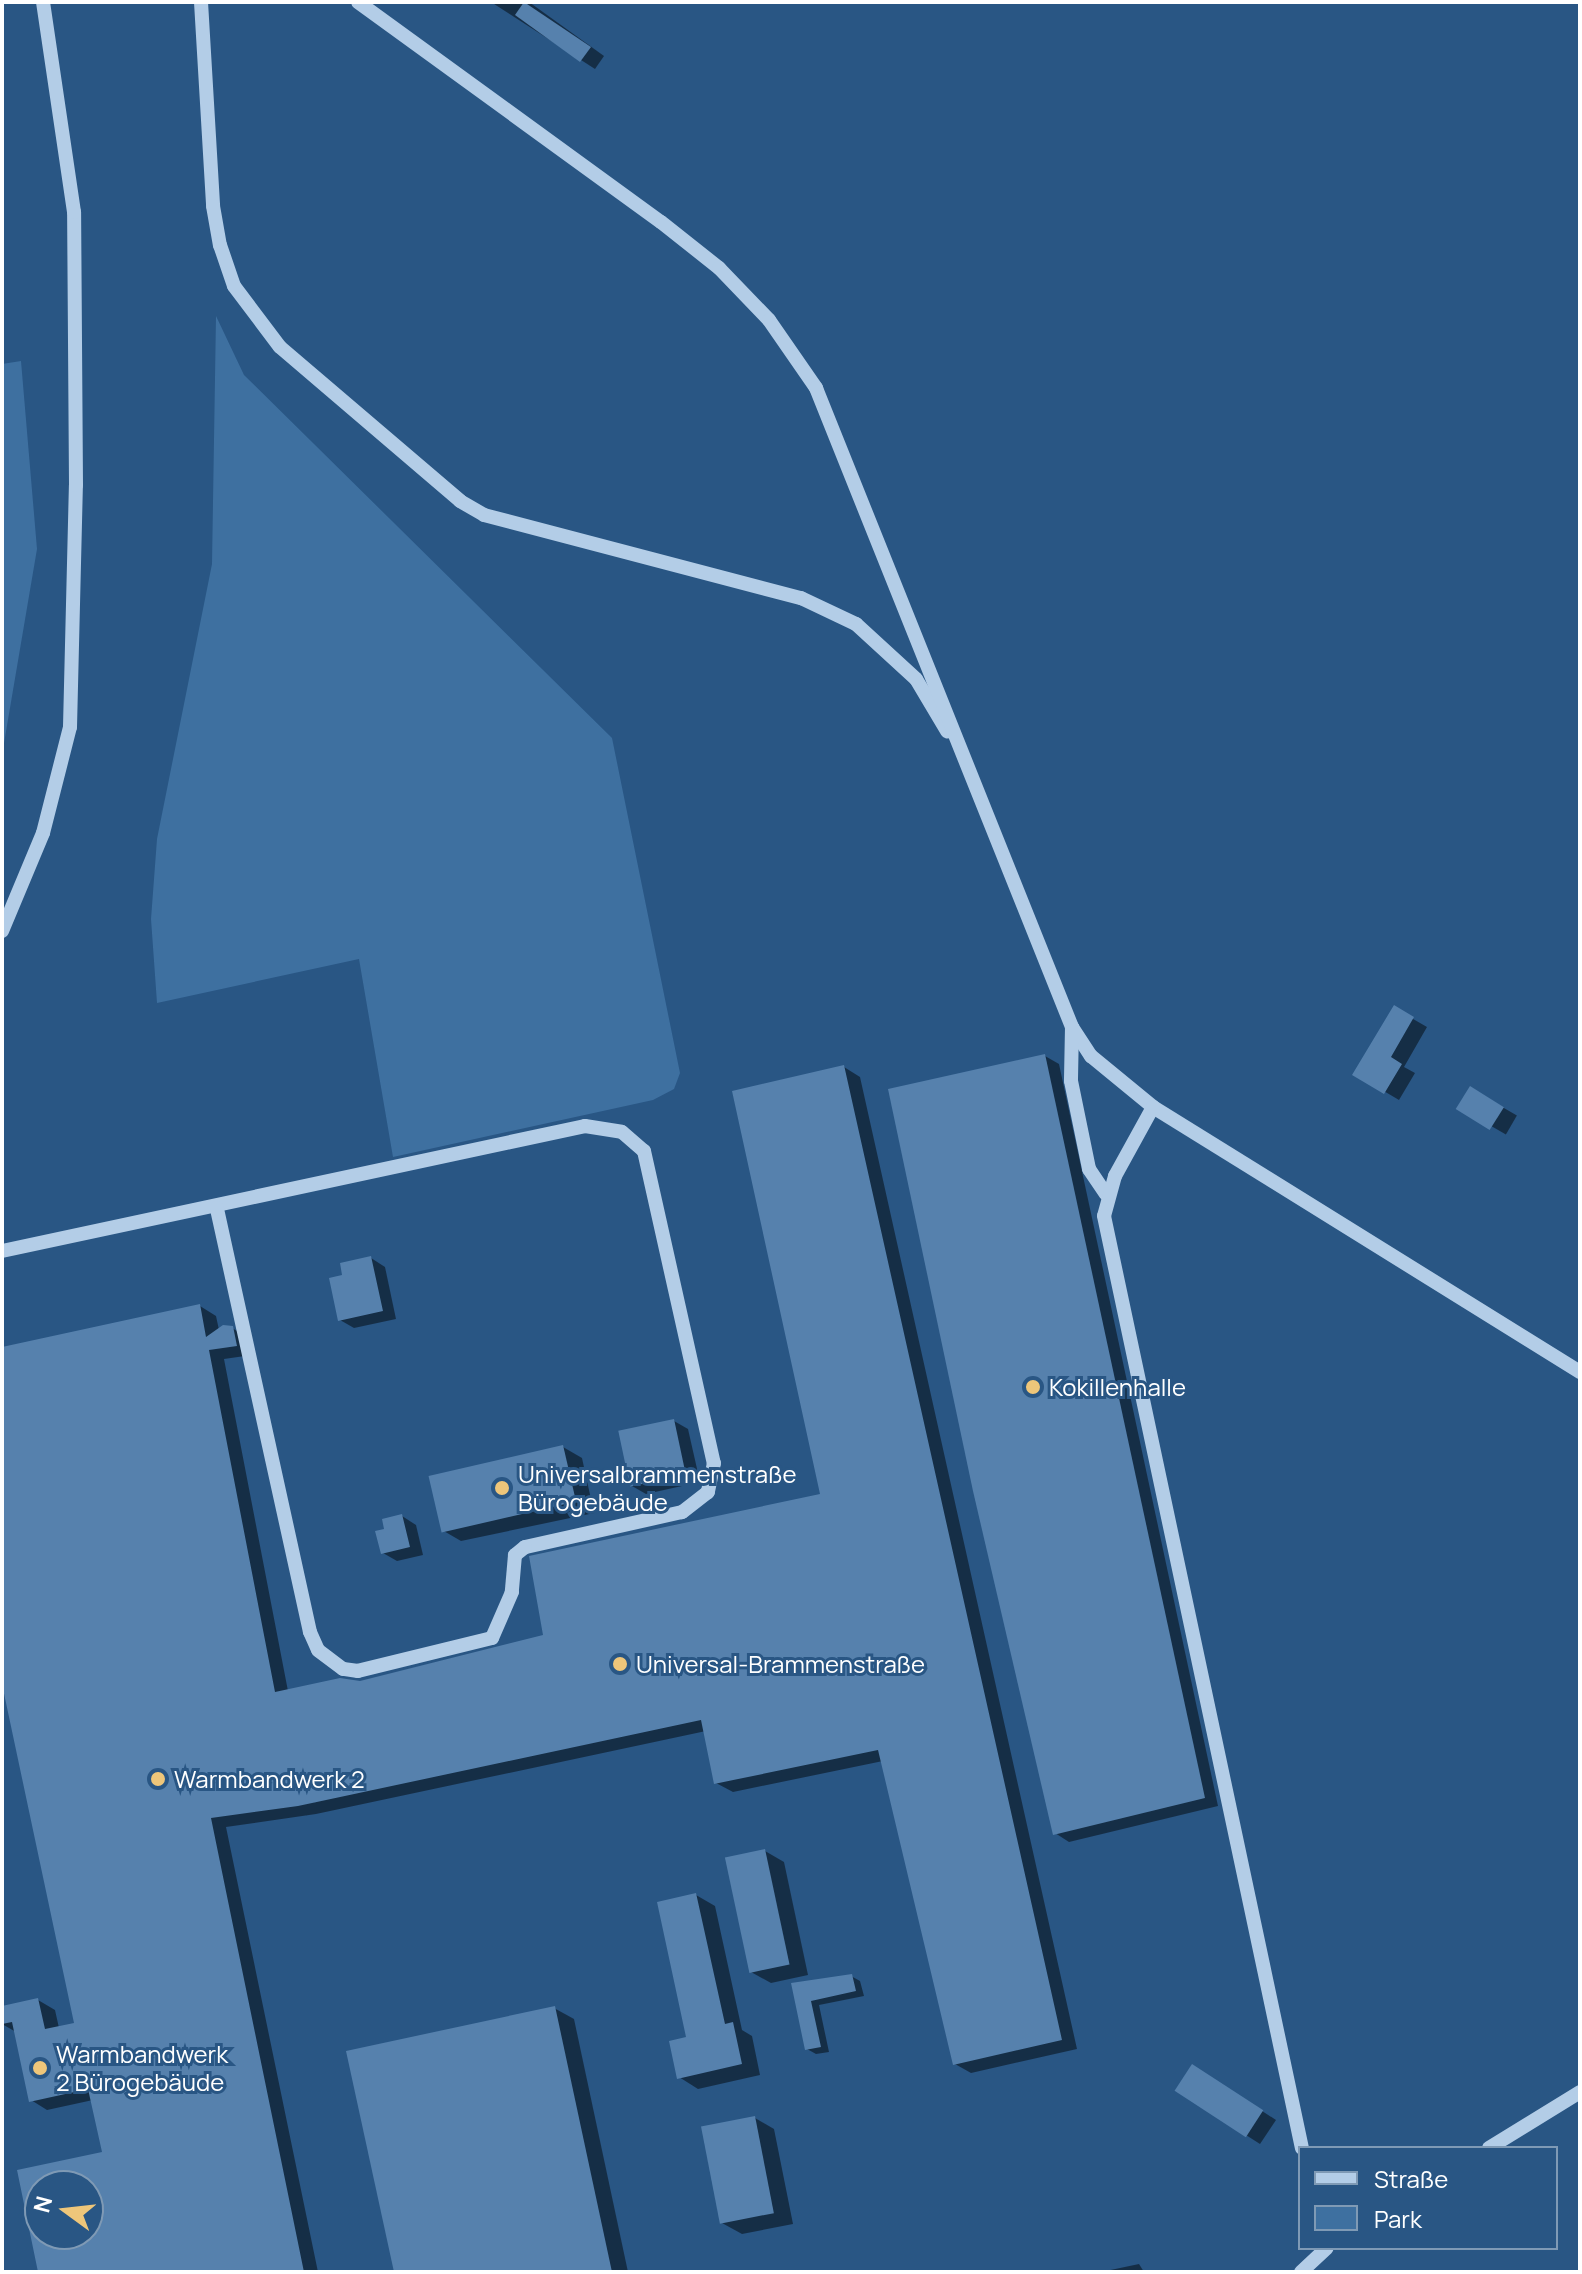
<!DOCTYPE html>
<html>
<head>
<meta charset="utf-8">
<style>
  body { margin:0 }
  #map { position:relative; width:1582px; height:2274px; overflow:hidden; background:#295684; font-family:Manrope,sans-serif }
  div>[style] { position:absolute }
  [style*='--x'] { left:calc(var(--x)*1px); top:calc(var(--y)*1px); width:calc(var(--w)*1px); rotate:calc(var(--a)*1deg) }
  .green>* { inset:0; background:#3e70a0 }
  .shadow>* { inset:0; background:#0007; transform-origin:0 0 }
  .building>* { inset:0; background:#5681ad; transform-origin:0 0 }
  .minor>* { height:14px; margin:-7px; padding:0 7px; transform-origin:7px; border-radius:7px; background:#b3cde7 }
  .dots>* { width:22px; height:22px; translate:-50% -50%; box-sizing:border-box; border:4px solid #295684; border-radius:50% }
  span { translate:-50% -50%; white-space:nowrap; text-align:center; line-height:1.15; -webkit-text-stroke:6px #295684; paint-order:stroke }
  .poi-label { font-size:24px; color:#fff }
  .left { translate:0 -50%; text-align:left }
  .frame { position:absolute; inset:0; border:4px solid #fff; pointer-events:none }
  .legend { position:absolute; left:1298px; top:2146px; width:260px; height:104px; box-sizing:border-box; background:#295684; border:2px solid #7f9ab5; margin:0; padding:10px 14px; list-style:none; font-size:24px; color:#fff }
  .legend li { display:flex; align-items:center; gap:16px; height:40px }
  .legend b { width:40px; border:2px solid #7f9ab5 }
  .north { position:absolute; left:24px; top:2170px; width:80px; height:80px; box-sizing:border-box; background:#295684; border:2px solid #7f9ab5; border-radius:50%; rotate:285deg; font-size:22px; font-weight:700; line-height:32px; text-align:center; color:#fff }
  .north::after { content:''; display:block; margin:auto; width:28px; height:36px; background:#eec67a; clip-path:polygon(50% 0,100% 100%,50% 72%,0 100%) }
</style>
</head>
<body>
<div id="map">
  <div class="green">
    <div style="clip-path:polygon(216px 316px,244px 375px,612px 738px,680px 1073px,674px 1089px,653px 1100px,393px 1157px,359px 959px,157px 1003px,151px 919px,157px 839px,212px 564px)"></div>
    <div style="clip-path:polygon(21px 361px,37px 549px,2px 755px,2px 364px)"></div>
  </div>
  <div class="shadow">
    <div style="clip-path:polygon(491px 2px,529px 2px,604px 56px,595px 69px)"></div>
    <div style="clip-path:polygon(1394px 1008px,1427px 1027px,1404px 1067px,1415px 1073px,1399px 1100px,1355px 1074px)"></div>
    <div style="clip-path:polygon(1045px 1056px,1059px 1064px,1218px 1806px,1069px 1842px,1055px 1833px)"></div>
    <div style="clip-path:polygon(evenodd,844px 1067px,860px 1077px,1077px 2049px,971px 2073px,955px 2064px,883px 1761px,733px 1792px,716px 1783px,706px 1731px,316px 1814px,226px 1827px,318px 2272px,41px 2272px,19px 2172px,104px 2154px,93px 2100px,47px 2110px,31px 2100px,16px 2032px,2px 2024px,2px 2008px,38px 2000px,55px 2010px,59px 2028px,76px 2025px,2px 1673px,2px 1349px,200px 1306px,216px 1316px,219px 1330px,232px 1328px,249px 1338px,252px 1355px,224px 1359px,288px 1691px,361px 1683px,545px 1637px,822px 1495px,844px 1067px,40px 2186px,88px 2186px,88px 2234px,40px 2234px,40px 2186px)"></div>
    <div style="left:1471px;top:1089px;width:53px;height:22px;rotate:30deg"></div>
    <div style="clip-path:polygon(371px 1258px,385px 1267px,396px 1319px,354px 1328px,340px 1320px,344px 1276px)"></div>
    <div style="clip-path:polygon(674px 1421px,688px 1429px,700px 1482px,646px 1494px,632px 1486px)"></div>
    <div style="clip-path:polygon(563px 1447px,582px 1458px,594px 1513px,461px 1541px,442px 1530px)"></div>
    <div style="clip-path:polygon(402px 1516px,416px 1525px,423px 1555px,397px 1561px,383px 1553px,387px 1530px)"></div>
    <div style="clip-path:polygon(765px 1851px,784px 1862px,808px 1975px,771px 1983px,751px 1972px)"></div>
    <div style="clip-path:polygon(696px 1895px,715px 1906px,742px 2030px,752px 2036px,760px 2075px,698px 2089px,679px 2077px,689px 2038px)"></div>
    <div style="clip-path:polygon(851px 1976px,860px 1981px,864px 1996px,819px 2005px,829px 2052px,816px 2054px,807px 2049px,793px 1985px)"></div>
    <div style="clip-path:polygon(554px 2008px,574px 2019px,628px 2272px,396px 2272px)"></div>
    <div style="clip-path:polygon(1207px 2075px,1276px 2120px,1260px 2144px,1177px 2091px)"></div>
    <div style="clip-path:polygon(755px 2118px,774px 2129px,793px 2224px,742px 2234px,722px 2223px)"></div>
    <div style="clip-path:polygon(1139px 2264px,1144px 2272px,1101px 2272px)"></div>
  </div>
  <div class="building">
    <div style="clip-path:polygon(524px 2px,591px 47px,580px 62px,515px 15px)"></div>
    <div style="clip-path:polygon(1394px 1005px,1414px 1017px,1391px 1057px,1402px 1064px,1384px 1094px,1352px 1075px)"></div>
    <div style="clip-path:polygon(1045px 1054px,1205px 1798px,1053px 1835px,973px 1491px,888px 1089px)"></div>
    <div style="clip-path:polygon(evenodd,844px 1065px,1062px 2040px,953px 2065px,878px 1750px,714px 1784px,701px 1720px,298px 1806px,211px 1818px,304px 2272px,38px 2272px,17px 2170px,102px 2152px,88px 2089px,29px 2102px,12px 2022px,2px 2024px,2px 2006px,38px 1998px,45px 2029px,74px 2023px,2px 1684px,2px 1347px,200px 1304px,206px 1337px,223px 1325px,233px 1326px,237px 1346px,209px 1350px,275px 1692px,340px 1678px,360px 1681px,543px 1635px,529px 1556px,820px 1494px,732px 1091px,844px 1065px,40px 2186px,88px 2186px,88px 2234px,40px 2234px,40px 2186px)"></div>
    <div style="left:1470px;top:1086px;width:40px;height:27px;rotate:32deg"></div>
    <div style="clip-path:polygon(371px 1256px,383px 1311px,338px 1321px,329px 1278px,342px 1275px,340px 1263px)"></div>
    <div style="left:674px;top:1419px;width:57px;height:57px;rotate:78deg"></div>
    <div style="left:563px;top:1445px;width:58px;height:138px;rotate:77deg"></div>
    <div style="clip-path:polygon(402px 1514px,410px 1547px,381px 1554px,375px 1531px,384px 1529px,382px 1519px)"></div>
    <div style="left:765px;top:1849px;width:118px;height:41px;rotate:78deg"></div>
    <div style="clip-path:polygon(696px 1893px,725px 2024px,733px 2022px,742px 2064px,677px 2079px,669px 2041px,686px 2037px,657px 1902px)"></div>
    <div style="clip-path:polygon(852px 1974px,856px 1991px,811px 2001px,821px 2047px,805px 2050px,791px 1983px)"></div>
    <div style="clip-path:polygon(555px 2006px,612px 2272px,394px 2272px,346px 2051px)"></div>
    <div style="left:1192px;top:2064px;width:85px;height:32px;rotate:33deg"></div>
    <div style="left:755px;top:2116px;width:99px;height:55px;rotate:79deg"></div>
  </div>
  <div class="minor">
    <div style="--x:201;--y:2;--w:204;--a:86.6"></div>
    <div style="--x:213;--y:206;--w:40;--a:80"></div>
    <div style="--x:220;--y:245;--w:43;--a:71.1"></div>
    <div style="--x:234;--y:286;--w:76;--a:53"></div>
    <div style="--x:280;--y:347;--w:237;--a:40.5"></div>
    <div style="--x:460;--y:501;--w:28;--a:30"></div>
    <div style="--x:484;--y:515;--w:328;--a:14.7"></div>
    <div style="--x:801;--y:598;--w:61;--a:25.3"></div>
    <div style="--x:856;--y:624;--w:81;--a:42.5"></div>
    <div style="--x:916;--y:679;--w:61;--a:59.2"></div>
    <div style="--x:358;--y:2;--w:374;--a:36"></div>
    <div style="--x:661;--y:222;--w:74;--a:38.4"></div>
    <div style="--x:719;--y:268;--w:72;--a:46.1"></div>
    <div style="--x:769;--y:320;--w:83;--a:55.3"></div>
    <div style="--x:816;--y:388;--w:688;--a:68.17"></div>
    <div style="--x:1072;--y:1027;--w:35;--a:57"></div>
    <div style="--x:1091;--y:1056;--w:80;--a:39.4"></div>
    <div style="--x:1153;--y:1107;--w:503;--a:31.82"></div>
    <div style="--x:2;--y:931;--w:106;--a:-67.3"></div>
    <div style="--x:43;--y:833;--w:109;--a:-75.7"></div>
    <div style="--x:70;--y:727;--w:242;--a:-88.6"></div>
    <div style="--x:76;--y:485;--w:273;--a:-90.4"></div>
    <div style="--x:74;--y:212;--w:212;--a:-98.4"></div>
    <div style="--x:1072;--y:1027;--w:54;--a:91.1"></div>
    <div style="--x:1071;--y:1081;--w:90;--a:78.4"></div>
    <div style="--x:1089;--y:1169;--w:30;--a:56"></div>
    <div style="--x:1153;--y:1107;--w:79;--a:118.8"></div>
    <div style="--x:1115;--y:1176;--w:41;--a:105.4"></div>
    <div style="--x:1104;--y:1216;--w:953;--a:78.01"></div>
    <div style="--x:2;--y:1251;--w:596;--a:-12.1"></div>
    <div style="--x:585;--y:1126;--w:37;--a:9"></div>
    <div style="--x:622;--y:1132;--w:29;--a:41"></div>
    <div style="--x:644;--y:1151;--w:320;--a:77.4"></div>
    <div style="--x:714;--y:1463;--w:30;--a:102"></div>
    <div style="--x:708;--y:1492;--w:33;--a:142"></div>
    <div style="--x:682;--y:1512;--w:161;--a:167.4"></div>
    <div style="--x:525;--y:1547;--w:13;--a:141"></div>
    <div style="--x:515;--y:1555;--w:37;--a:95"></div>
    <div style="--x:512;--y:1592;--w:50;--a:113.5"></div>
    <div style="--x:492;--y:1638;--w:138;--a:166.2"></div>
    <div style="--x:358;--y:1671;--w:15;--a:-172"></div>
    <div style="--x:343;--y:1669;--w:31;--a:-143"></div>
    <div style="--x:318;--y:1650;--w:20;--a:-114"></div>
    <div style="--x:310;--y:1632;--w:434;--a:-102.4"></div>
    <div style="--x:1489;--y:2148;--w:107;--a:-31.6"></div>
    <div style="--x:1301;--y:2272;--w:35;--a:-43"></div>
  </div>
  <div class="dots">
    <div style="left:1033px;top:1387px;background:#eec67a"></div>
    <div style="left:502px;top:1488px;background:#eec67a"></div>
    <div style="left:620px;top:1664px;background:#eec67a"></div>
    <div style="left:158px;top:1779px;background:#eec67a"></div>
    <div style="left:40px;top:2068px;background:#eec67a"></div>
  </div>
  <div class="poi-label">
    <span class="left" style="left:1049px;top:1387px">Kokillenhalle</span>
    <span class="left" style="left:518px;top:1488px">Universalbrammenstraße<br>Bürogebäude</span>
    <span class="left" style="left:636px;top:1664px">Universal-Brammenstraße</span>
    <span class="left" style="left:174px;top:1779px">Warmbandwerk 2</span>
    <span class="left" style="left:56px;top:2068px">Warmbandwerk<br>2 Bürogebäude</span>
  </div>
  <div class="frame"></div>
  <ul class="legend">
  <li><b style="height:10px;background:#b3cde7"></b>Straße</li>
  <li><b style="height:22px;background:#3e70a0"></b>Park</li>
  </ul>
  <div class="north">N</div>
</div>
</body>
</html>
